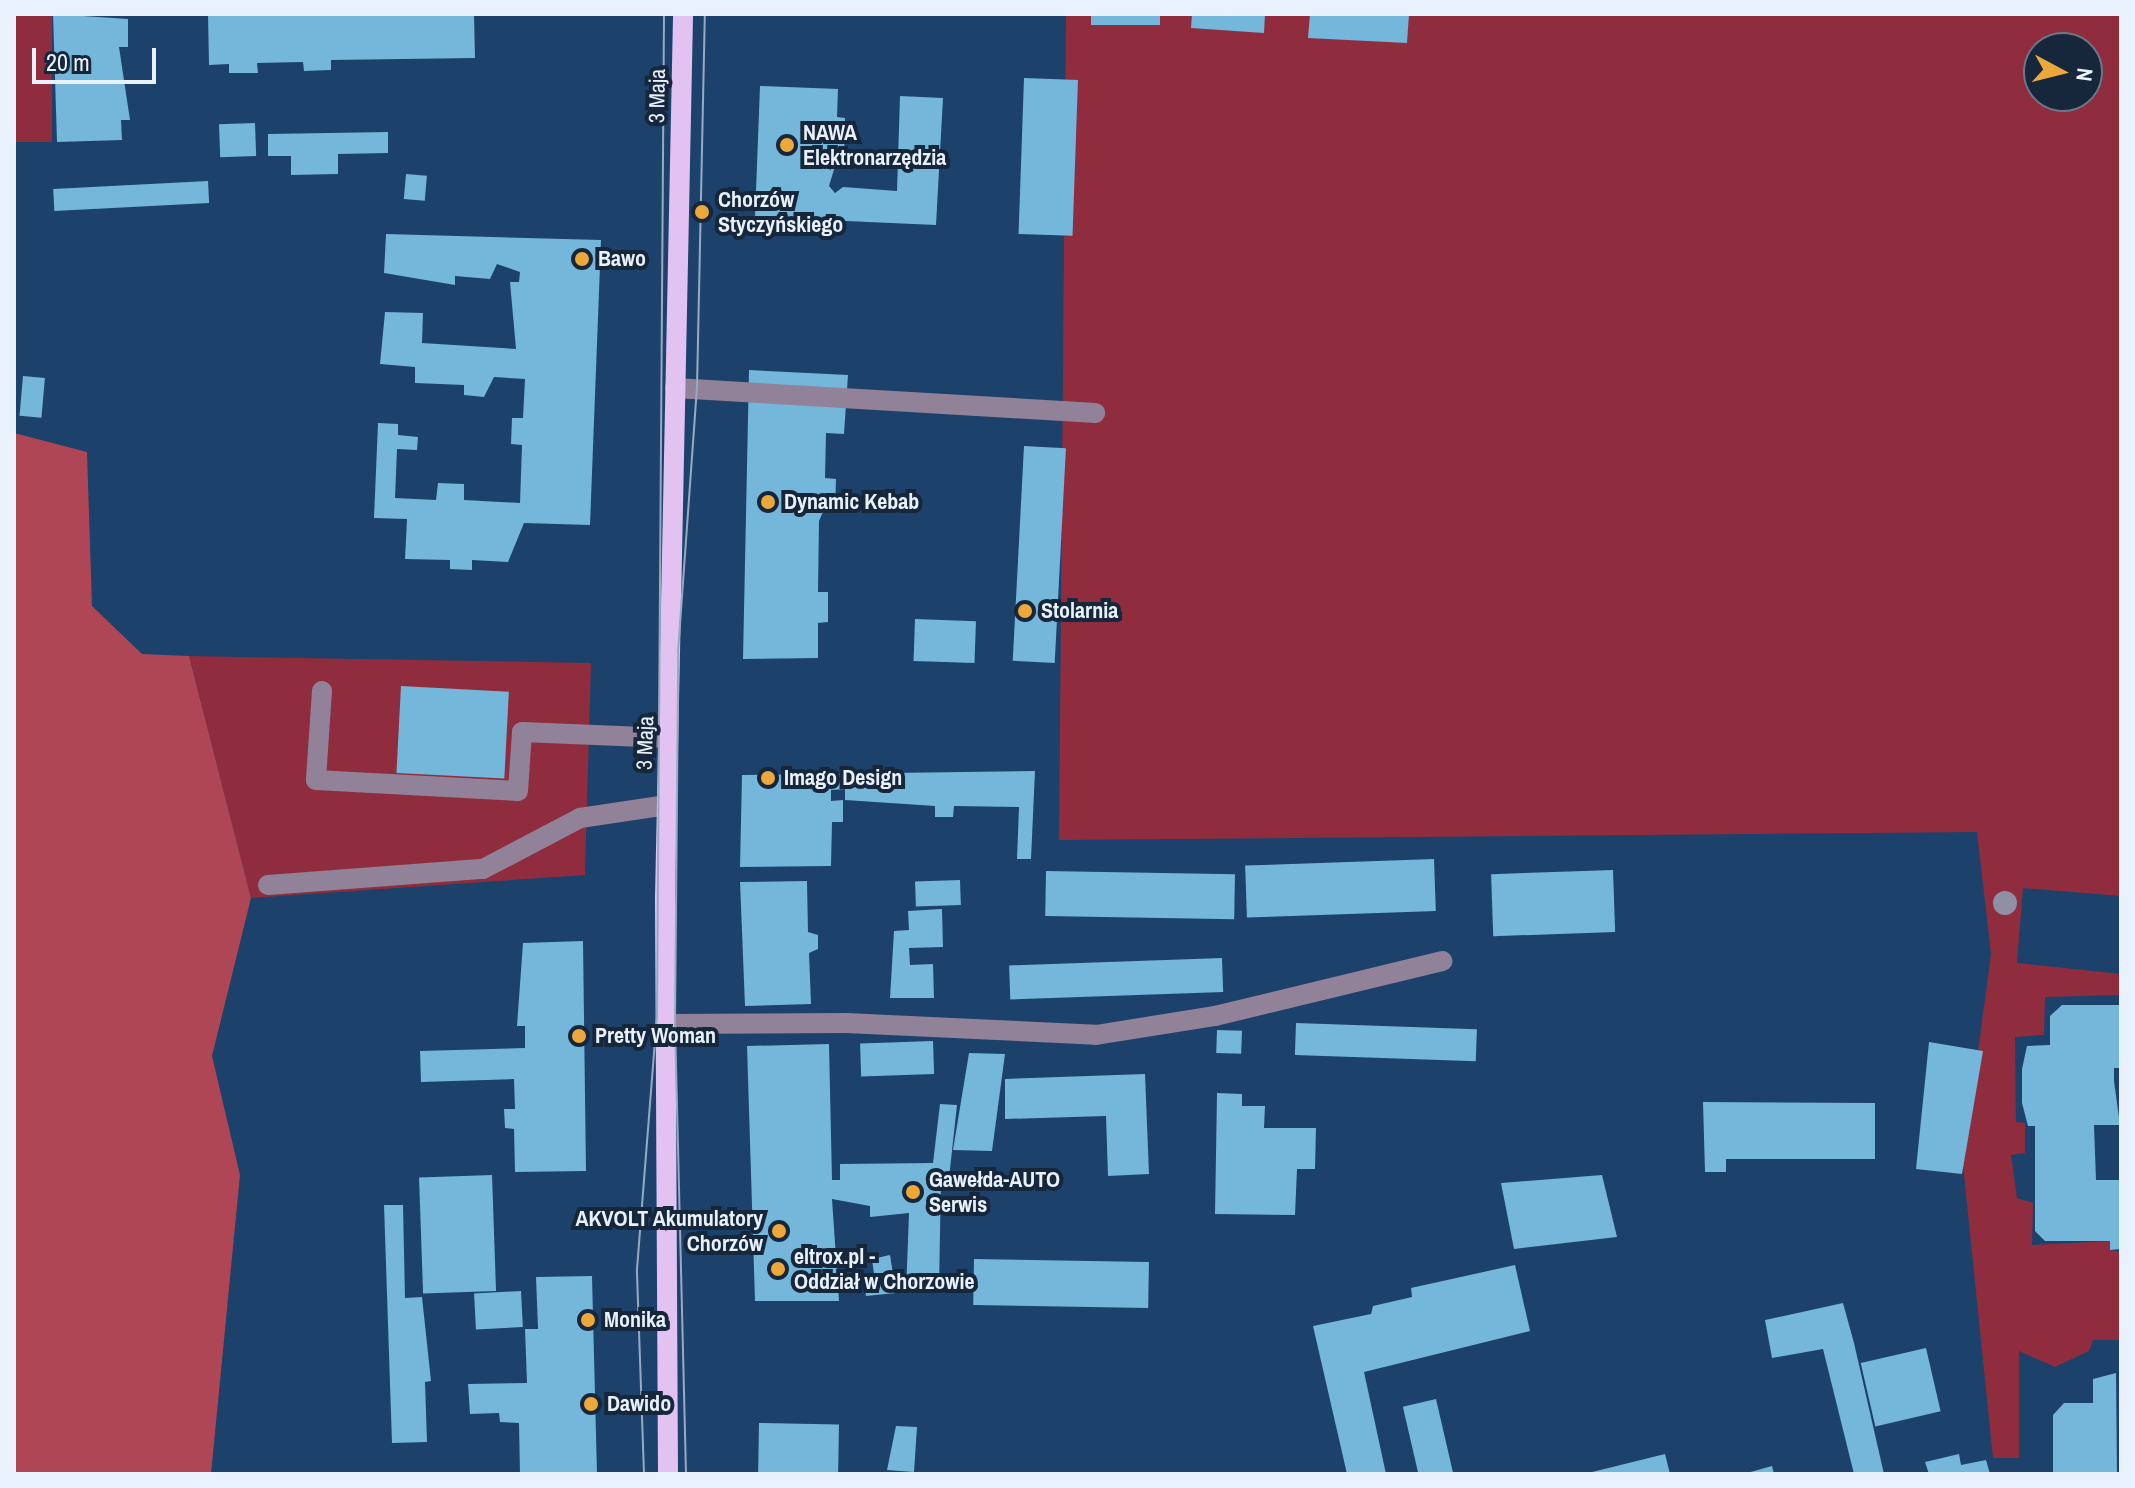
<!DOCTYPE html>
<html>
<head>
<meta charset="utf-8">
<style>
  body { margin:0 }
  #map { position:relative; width:2135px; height:1488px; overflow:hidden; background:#1c416b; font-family:"Archivo Narrow",sans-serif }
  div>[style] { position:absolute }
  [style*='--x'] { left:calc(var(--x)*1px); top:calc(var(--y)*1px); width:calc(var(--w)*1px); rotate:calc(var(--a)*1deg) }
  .green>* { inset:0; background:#8f2d3e; transform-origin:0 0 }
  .forest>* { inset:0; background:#ae4655 }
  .building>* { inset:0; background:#75b6db; transform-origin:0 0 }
  .minor>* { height:20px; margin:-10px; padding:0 10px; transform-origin:10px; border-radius:10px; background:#918299 }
  .major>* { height:20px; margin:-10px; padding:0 10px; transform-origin:10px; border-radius:10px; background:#e1c2f1 }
  .tram>* { height:2px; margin:-1px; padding:0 1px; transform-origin:1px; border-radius:1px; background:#96aac1 }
  .trees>* { width:24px; height:24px; margin:-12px; border-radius:50%; background:#9090a4 }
  .dots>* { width:22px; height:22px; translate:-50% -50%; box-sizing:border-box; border:4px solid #17273b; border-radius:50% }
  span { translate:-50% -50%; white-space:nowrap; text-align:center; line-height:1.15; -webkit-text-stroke:8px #17273b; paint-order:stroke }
  .street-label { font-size:22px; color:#e9f2fc }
  .poi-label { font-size:22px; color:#e9f2fc; font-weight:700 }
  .left { translate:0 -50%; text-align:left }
  .right { translate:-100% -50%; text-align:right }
  .frame { position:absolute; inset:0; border:16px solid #e9f2fc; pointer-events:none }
  .north { position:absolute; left:2023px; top:32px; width:80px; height:80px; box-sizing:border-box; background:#17273b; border:2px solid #6b7888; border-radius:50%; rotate:97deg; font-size:22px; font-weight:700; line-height:32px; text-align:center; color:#e9f2fc }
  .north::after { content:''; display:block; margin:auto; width:28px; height:36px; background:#eda83c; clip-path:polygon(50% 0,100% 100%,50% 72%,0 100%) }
  .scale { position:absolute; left:32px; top:48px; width:124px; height:36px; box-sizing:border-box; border:4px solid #e9f2fc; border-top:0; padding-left:10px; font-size:24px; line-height:28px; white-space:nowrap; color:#e9f2fc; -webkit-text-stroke:6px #17273b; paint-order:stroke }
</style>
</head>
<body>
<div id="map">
  <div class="green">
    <div style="left:14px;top:14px;width:38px;height:128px"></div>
    <div style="clip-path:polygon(evenodd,1066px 14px,2121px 14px,2121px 896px,2023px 888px,2017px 963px,2121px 974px,2121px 995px,2045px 997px,2044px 1035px,2015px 1037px,2016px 1122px,2025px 1123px,2025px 1153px,2011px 1155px,2017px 1198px,2033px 1203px,2032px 1245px,2110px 1241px,2110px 1250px,2121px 1252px,2121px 1340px,2093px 1340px,2089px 1351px,2055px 1367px,2019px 1351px,2019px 1458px,1993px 1458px,1963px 1165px,1991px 954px,1977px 832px,1059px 840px,1066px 14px,2039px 48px,2087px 48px,2087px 96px,2039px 96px,2039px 48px)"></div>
    <div style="clip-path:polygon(189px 656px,591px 663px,585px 875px,251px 898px)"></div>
  </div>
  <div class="forest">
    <div style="clip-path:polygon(14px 433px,87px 452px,92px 606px,142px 654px,189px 656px,251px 898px,212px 1056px,240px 1175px,211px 1474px,14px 1474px)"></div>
  </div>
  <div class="building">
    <div style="clip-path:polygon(53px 14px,128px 19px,128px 47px,119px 47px,130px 120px,121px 120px,122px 140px,57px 142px)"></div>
    <div style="clip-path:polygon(208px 14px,474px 14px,475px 58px,331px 60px,331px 70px,304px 71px,303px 62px,257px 63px,258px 73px,229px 73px,229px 64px,209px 65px)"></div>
    <div style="left:1091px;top:14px;width:69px;height:11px"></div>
    <div style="clip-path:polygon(1192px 14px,1265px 14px,1264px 33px,1191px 28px)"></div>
    <div style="clip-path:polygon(1310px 14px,1409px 14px,1407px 43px,1308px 38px)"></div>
    <div style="left:1024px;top:78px;width:54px;height:156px;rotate:2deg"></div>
    <div style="clip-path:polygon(760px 86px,838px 89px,837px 117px,845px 118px,844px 163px,836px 163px,829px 186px,835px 193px,843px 187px,897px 191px,900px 96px,943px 98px,936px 225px,755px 217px)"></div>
    <div style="left:255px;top:123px;width:33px;height:36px;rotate:88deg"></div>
    <div style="clip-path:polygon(388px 132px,388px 153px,338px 154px,338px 174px,291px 175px,291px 156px,268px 156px,268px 134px)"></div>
    <div style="left:406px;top:174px;width:21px;height:25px;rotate:5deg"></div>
    <div style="left:208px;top:181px;width:22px;height:155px;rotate:87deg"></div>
    <div style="clip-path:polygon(386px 234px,601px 240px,590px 525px,524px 523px,508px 562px,472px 560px,472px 570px,450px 569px,450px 560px,405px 559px,407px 519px,374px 518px,378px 423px,398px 424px,398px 435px,418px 437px,417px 450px,397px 449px,395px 498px,436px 500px,438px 483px,464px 484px,464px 500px,520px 503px,522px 445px,511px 444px,512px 418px,523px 418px,525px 379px,494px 377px,484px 397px,464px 395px,464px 385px,415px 383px,415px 367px,380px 364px,385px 312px,423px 313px,422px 343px,516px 349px,510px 282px,519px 282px,520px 272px,497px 264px,490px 279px,455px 276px,455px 285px,384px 273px)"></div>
    <div style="clip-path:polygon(749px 370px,848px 375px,844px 434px,826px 433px,825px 478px,836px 479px,835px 513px,823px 512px,819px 521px,818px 592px,828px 592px,828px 622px,818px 623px,818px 658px,743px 659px)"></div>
    <div style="left:23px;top:376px;width:22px;height:40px;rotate:5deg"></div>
    <div style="left:1024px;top:446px;width:42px;height:215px;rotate:3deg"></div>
    <div style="left:915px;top:619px;width:61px;height:42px;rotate:2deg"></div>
    <div style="left:401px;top:686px;width:108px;height:87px;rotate:3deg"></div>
    <div style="clip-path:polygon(1035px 771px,1031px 859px,1017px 859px,1019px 807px,954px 806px,953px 817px,935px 817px,935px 806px,845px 800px,845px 789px,831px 790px,831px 801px,843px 800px,843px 822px,832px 822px,831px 866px,740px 867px,742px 775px)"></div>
    <div style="left:1434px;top:859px;width:52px;height:189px;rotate:88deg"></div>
    <div style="left:1613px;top:870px;width:62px;height:122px;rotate:88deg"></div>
    <div style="left:1046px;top:871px;width:189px;height:45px;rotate:1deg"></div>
    <div style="left:960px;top:880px;width:25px;height:45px;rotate:88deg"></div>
    <div style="clip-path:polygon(807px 881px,808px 932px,818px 935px,818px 949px,809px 953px,811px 1004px,745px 1006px,740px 882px)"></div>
    <div style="clip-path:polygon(942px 909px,943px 947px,909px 948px,910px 965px,933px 964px,934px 998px,890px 998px,894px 931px,909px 930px,908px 911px)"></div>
    <div style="clip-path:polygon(583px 941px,586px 1171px,515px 1172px,514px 1129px,505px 1128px,504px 1109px,515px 1109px,514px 1079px,421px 1082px,420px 1051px,525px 1048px,525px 1026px,517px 1026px,523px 943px)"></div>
    <div style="left:1222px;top:958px;width:34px;height:213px;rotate:88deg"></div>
    <div style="clip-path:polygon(2062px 1005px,2121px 1005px,2121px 1068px,2114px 1068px,2114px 1081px,2120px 1125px,2094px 1125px,2096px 1180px,2121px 1180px,2121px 1249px,2110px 1250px,2110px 1241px,2045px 1241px,2035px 1231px,2035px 1126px,2028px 1126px,2022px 1103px,2022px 1069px,2027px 1046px,2050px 1045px,2050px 1016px)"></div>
    <div style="left:1296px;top:1023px;width:181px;height:32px;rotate:2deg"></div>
    <div style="left:1217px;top:1030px;width:25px;height:23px;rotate:2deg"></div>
    <div style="left:933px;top:1041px;width:33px;height:73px;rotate:88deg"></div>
    <div style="clip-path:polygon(1929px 1042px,1983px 1051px,1962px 1174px,1916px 1169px)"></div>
    <div style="clip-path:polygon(829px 1044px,832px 1180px,840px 1180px,840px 1164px,933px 1163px,940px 1104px,957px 1105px,949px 1178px,941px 1178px,939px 1289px,906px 1293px,909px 1213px,870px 1217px,870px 1206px,832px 1199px,839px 1301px,755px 1301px,747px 1046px)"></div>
    <div style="clip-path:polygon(969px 1053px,1005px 1054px,992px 1151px,953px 1150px)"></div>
    <div style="clip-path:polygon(1145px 1074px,1149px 1174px,1108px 1176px,1106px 1116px,1005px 1119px,1005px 1079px)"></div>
    <div style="clip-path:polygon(1217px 1093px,1242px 1094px,1242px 1106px,1265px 1106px,1264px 1128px,1316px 1128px,1315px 1169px,1297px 1169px,1295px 1215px,1215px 1214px)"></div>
    <div style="clip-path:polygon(1703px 1102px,1875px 1103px,1875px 1159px,1726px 1159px,1726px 1172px,1705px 1172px)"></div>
    <div style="left:492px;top:1175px;width:116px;height:73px;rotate:88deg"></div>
    <div style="clip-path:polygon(1602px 1175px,1617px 1237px,1514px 1249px,1501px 1183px)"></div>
    <div style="clip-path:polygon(384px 1205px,403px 1205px,405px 1298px,422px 1297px,431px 1381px,425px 1382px,427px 1442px,392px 1443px)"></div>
    <div style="clip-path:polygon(890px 1255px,896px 1293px,866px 1296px,863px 1276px,874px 1274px,872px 1259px)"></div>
    <div style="left:974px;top:1259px;width:175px;height:46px;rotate:1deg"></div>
    <div style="clip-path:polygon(1515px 1265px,1530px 1331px,1364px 1372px,1386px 1474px,1347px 1474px,1313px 1326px,1371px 1314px,1373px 1306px,1412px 1297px,1411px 1288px)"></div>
    <div style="clip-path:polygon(592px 1276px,597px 1474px,520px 1474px,519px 1423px,500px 1422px,499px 1413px,470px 1414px,468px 1384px,527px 1383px,525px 1329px,538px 1329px,536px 1277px)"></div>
    <div style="left:521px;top:1291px;width:36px;height:47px;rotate:87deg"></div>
    <div style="clip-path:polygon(1843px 1303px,1854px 1343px,1884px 1474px,1854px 1474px,1823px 1349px,1772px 1358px,1765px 1320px)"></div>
    <div style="left:1926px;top:1348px;width:65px;height:67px;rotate:77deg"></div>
    <div style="clip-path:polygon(2116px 1373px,2117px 1474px,2053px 1474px,2053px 1415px,2064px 1403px,2093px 1403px,2093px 1379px)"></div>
    <div style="left:1436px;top:1399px;width:77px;height:34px;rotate:77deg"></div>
    <div style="left:759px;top:1423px;width:80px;height:51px;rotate:1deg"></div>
    <div style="clip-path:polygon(896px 1426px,917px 1427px,914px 1472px,887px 1470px)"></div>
    <div style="clip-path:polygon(1665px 1454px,1670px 1474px,1588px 1474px,1588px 1473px)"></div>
    <div style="clip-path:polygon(1959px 1454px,1961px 1465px,1986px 1460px,1990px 1474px,1929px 1474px,1925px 1462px)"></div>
    <div style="clip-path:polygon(1772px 1466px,1774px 1474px,1747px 1474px,1747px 1473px)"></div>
  </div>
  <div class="minor">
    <div style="--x:675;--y:388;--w:421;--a:3.4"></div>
    <div style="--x:322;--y:691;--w:89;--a:93.9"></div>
    <div style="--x:316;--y:780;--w:202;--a:3.1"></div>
    <div style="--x:518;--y:791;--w:59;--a:-86.1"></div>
    <div style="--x:522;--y:732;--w:146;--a:2.4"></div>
    <div style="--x:268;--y:885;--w:216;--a:-4.3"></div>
    <div style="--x:483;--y:869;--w:110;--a:-27.7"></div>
    <div style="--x:580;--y:818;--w:88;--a:-8.5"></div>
    <div style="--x:666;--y:1024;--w:180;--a:-0.3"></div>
    <div style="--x:846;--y:1023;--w:250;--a:2.7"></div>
    <div style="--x:1096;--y:1035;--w:121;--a:-9.1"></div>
    <div style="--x:1215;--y:1016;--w:234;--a:-13.6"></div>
  </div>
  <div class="major">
    <div style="--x:668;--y:1474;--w:576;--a:-90.3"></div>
    <div style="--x:665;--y:898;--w:884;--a:-88.83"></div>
  </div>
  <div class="tram">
    <div style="--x:644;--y:1474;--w:205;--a:-92"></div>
    <div style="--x:637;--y:1269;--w:254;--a:-85.5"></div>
    <div style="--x:657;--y:1016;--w:1002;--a:-89.6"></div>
    <div style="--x:686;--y:1474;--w:449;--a:-91.4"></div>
    <div style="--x:675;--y:1025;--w:373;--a:-89.5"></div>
    <div style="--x:678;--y:652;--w:265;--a:-85.9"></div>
    <div style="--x:697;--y:388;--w:374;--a:-88.8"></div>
  </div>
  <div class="trees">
    <div style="left:2005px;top:903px"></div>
  </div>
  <div class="dots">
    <div style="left:787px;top:145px;background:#eda83c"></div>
    <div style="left:702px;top:212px;background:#eda83c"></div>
    <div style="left:582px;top:259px;background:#eda83c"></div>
    <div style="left:768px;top:502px;background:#eda83c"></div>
    <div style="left:1025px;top:611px;background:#eda83c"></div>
    <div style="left:768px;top:778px;background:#eda83c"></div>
    <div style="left:579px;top:1036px;background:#eda83c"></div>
    <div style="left:913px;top:1192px;background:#eda83c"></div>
    <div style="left:779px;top:1231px;background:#eda83c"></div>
    <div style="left:778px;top:1269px;background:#eda83c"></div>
    <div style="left:588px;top:1320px;background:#eda83c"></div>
    <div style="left:591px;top:1404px;background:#eda83c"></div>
  </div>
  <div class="street-label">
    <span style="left:657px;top:96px;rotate:-89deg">3 Maja</span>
    <span style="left:645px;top:743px;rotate:-88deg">3 Maja</span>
  </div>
  <div class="poi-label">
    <span class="left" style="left:803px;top:145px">NAWA<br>Elektronarzędzia</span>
    <span class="left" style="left:718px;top:212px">Chorzów<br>Styczyńskiego</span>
    <span class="left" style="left:598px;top:259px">Bawo</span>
    <span class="left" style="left:784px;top:502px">Dynamic Kebab</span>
    <span class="left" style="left:1041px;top:611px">Stolarnia</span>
    <span class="left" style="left:784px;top:778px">Imago Design</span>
    <span class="left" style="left:595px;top:1036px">Pretty Woman</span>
    <span class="left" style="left:929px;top:1192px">Gawełda-AUTO<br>Serwis</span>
    <span class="right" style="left:763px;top:1231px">AKVOLT Akumulatory<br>Chorzów</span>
    <span class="left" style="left:794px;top:1269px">eltrox.pl -<br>Oddział w Chorzowie</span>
    <span class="left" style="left:604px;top:1320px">Monika</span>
    <span class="left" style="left:607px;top:1404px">Dawido</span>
  </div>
  <div class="frame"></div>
  <div class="north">N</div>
  <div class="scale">20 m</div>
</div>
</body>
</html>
